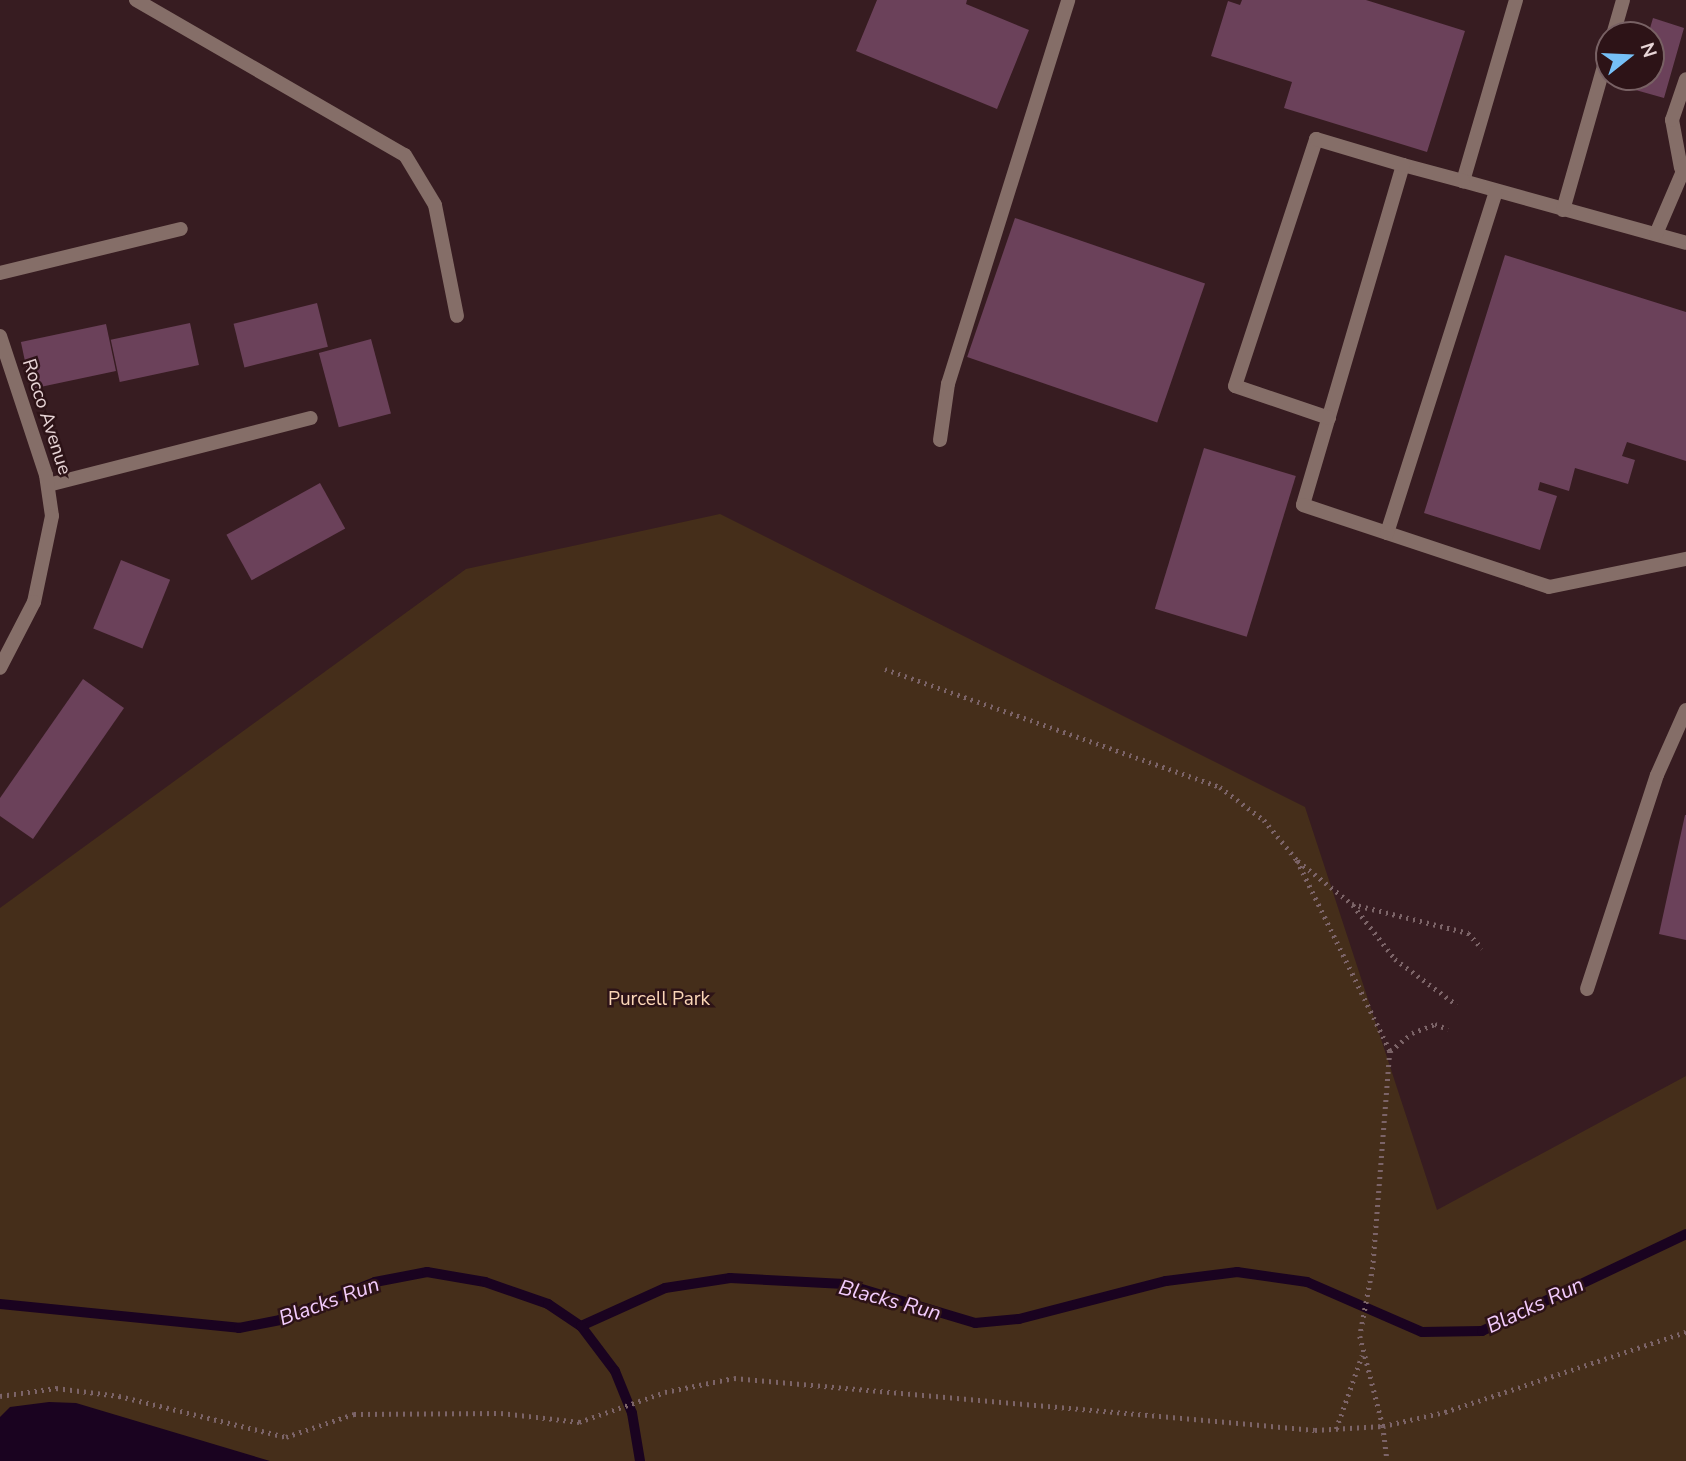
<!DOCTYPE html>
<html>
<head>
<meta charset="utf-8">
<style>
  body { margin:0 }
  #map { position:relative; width:1686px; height:1461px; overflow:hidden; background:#371c21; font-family:"Nunito Sans",sans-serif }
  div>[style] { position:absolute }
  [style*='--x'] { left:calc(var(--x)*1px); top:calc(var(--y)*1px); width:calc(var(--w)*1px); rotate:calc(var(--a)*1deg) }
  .green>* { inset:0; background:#452e1a }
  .water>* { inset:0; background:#1a0320 }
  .stream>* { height:10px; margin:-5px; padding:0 5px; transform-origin:5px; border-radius:5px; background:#1a0320 }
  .building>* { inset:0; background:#6b415a; transform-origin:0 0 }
  .path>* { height:4.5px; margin-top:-2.25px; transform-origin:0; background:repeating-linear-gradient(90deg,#7c6468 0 2px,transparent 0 7px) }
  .lane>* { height:14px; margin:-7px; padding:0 7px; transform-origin:7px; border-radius:7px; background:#856e68 }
  .street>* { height:14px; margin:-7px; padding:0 7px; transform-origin:7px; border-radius:7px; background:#856e68 }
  span { translate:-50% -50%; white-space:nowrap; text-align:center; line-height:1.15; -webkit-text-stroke:5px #2d1317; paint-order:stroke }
  .street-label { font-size:19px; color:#e8d5d7 }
  .park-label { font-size:19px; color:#fbd6b7 }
  .water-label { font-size:21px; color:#f3ccfd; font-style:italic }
  .north { position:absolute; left:1595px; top:21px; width:70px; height:70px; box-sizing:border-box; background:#2d1317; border:2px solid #786164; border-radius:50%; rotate:72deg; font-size:19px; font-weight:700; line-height:28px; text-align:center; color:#e8d5d7 }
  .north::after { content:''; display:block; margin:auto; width:24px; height:32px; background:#76c0f7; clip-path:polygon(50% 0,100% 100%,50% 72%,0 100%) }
</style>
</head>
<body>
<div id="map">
  <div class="green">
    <div style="clip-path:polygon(720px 514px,1305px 807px,1437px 1210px,1686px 1076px,1686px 1461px,0 1461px,0 908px,466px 569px)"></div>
  </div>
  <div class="water">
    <div style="clip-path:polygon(49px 1402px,76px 1403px,270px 1461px,0 1461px,0 1417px,10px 1407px)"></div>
  </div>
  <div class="stream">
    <div style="--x:0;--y:1304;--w:240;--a:5.7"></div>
    <div style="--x:239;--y:1328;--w:42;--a:-11"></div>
    <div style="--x:280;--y:1320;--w:102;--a:-21.8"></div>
    <div style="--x:375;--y:1282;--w:53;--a:-10.9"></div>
    <div style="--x:427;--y:1272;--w:59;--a:9.8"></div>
    <div style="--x:485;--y:1282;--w:67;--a:19.2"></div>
    <div style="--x:548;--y:1304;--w:40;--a:34"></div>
    <div style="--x:581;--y:1326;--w:92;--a:-24.3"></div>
    <div style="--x:665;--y:1288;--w:66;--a:-8.7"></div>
    <div style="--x:730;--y:1278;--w:115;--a:3"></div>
    <div style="--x:845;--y:1284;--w:136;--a:16.7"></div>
    <div style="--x:975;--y:1323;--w:44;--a:-5.2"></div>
    <div style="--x:1019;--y:1319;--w:152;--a:-14.5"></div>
    <div style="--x:1166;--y:1281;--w:72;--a:-7.2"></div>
    <div style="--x:1237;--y:1272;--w:71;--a:8.1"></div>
    <div style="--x:1307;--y:1282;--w:125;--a:23.5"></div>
    <div style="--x:1422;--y:1332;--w:60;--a:-1"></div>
    <div style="--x:1482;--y:1331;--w:226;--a:-25.4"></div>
    <div style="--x:581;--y:1326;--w:56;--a:52.9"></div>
    <div style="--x:615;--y:1371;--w:45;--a:68"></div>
    <div style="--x:632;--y:1413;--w:49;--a:80.5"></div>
  </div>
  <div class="building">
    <div style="clip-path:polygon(877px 0,967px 0,966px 4px,1029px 30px,997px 109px,856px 51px)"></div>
    <div style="clip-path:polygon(1242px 0,1366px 0,1465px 31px,1427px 152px,1284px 108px,1292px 82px,1211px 56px,1228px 1px,1240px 5px)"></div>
    <div style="clip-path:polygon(1653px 18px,1684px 28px,1664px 98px,1632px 89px,1636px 77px,1651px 77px,1648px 35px)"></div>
    <div style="left:1015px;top:218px;width:201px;height:147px;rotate:19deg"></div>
    <div style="clip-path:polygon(1505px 255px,1686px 312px,1686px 461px,1627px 442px,1622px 456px,1635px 460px,1628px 484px,1575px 468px,1569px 491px,1540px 482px,1538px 490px,1557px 496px,1540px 550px,1424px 513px)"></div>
    <div style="left:317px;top:303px;width:45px;height:86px;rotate:76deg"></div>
    <div style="left:190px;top:323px;width:43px;height:81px;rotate:78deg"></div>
    <div style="left:106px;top:324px;width:48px;height:87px;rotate:78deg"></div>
    <div style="left:371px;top:339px;width:77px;height:54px;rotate:75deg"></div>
    <div style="left:1204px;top:448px;width:96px;height:168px;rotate:17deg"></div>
    <div style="left:320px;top:483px;width:52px;height:107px;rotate:61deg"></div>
    <div style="left:121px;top:560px;width:53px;height:74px;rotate:22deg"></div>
    <div style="clip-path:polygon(83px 679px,124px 708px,33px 839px,0 816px,0 798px)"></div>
    <div style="clip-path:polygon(1685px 815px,1686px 815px,1686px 940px,1659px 934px)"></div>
  </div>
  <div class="path">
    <div style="--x:885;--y:669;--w:355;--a:19.4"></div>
    <div style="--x:1220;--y:787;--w:55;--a:36.9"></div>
    <div style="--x:1264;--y:820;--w:52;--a:50.5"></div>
    <div style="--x:1297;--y:860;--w:212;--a:64"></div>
    <div style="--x:1390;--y:1051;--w:217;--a:94.5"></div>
    <div style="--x:1373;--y:1267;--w:70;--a:100.7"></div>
    <div style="--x:1360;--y:1336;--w:93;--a:75.7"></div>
    <div style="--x:1383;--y:1426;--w:35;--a:83"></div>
    <div style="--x:1298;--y:861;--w:69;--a:38.5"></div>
    <div style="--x:1352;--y:904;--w:120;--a:14"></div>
    <div style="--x:1468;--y:933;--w:21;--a:47"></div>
    <div style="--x:1353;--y:905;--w:68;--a:52.1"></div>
    <div style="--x:1395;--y:959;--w:77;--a:36.6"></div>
    <div style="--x:1390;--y:1051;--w:28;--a:-39"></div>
    <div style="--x:1412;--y:1033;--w:25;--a:-21"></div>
    <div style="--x:1435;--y:1024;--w:14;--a:21"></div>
    <div style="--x:0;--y:1396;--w:57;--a:-8.1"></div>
    <div style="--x:56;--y:1388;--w:64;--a:7.2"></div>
    <div style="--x:119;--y:1396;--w:172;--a:13.8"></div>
    <div style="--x:286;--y:1437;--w:72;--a:-18.7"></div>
    <div style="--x:354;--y:1414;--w:147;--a:-0.4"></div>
    <div style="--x:501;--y:1413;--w:79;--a:6.6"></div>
    <div style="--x:579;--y:1422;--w:91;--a:-19.2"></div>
    <div style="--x:665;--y:1392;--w:70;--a:-11.5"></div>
    <div style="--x:734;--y:1378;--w:583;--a:5.11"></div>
    <div style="--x:1315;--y:1430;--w:68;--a:-3.4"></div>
    <div style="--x:1383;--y:1426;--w:64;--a:-12.7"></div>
    <div style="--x:1445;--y:1412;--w:254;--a:-18.4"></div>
    <div style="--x:1336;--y:1429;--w:78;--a:-70.6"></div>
  </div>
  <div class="lane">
    <div style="--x:136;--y:0;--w:310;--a:30"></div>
    <div style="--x:405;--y:155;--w:58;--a:59"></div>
    <div style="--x:435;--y:205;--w:113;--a:78.8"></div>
    <div style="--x:1516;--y:0;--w:189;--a:106.3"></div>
    <div style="--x:1463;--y:181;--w:231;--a:15.5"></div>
    <div style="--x:1613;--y:35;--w:36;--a:-74"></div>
    <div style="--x:1681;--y:168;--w:49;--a:-100.6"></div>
    <div style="--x:1672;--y:120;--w:43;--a:-71.1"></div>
    <div style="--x:1463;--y:181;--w:62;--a:-165.1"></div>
    <div style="--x:1403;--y:165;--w:354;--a:106.4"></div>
    <div style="--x:1303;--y:505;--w:259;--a:18.4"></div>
    <div style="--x:1549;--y:587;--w:140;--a:-11.6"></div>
    <div style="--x:1563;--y:210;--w:167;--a:-74.1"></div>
    <div style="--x:1656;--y:234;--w:76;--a:-66.8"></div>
    <div style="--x:0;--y:273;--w:186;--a:-13.7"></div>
    <div style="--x:1329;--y:418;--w:99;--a:-161.2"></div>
    <div style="--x:1235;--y:386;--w:260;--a:-71.8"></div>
    <div style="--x:1316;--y:139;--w:91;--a:16.6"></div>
    <div style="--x:940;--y:440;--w:57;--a:-81.9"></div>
    <div style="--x:948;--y:384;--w:402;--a:-72.6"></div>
    <div style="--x:48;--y:485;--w:271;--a:-14.3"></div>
    <div style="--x:1387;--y:533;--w:359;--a:-72.3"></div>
    <div style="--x:1587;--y:989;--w:225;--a:-71.9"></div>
    <div style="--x:1657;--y:775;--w:71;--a:-66"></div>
  </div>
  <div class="street">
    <div style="--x:0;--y:336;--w:146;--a:71.7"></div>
    <div style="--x:46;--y:475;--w:41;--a:81.7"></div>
    <div style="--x:52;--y:516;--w:88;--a:101.8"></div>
    <div style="--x:34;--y:602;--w:74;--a:117.3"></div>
  </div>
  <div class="street-label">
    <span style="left:46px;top:417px;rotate:72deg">Rocco Avenue</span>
  </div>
  <div class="park-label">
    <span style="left:659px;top:1000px">Purcell Park</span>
  </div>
  <div class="water-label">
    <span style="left:890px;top:1300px;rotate:15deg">Blacks Run</span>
    <span style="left:329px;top:1301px;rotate:-20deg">Blacks Run</span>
    <span style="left:1535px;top:1305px;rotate:-25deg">Blacks Run</span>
  </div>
  <div class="north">N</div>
</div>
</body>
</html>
